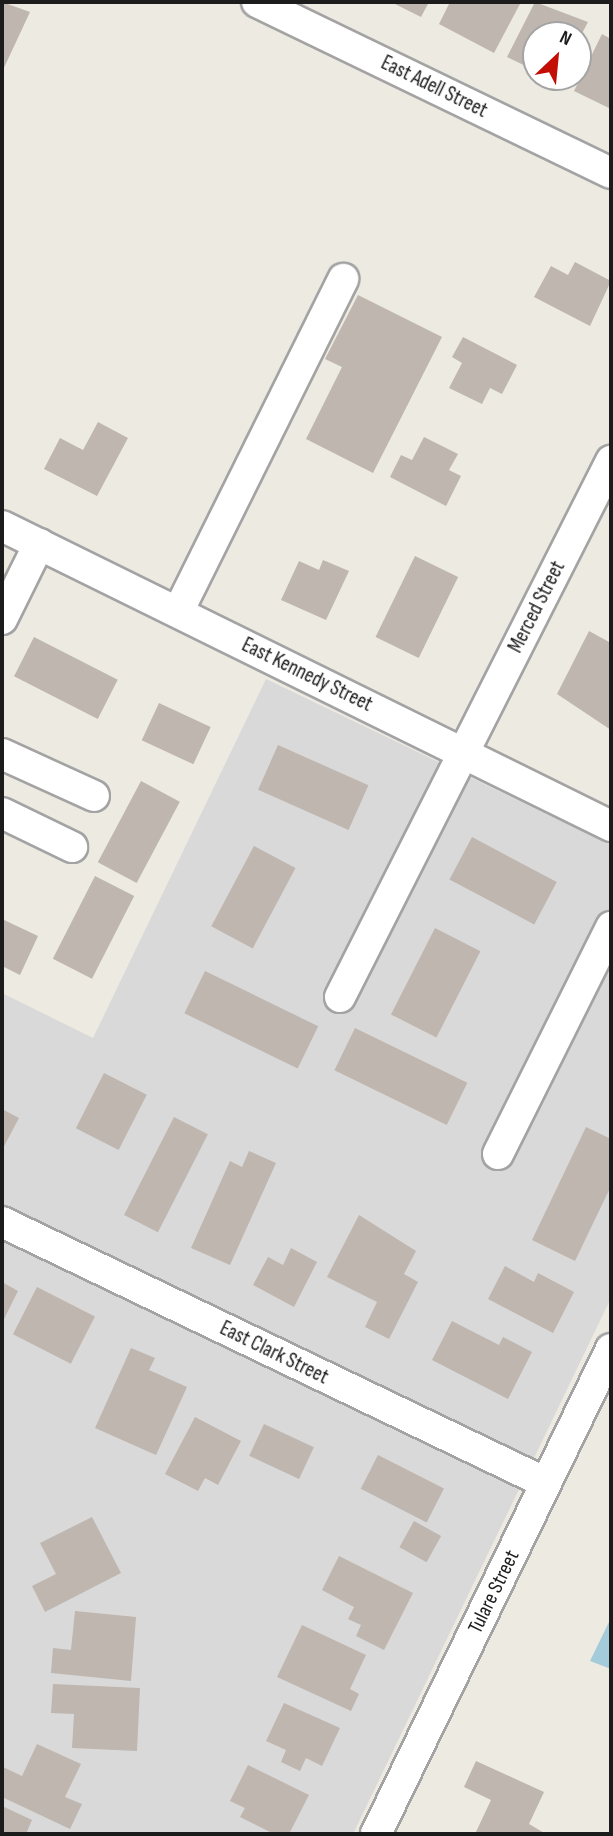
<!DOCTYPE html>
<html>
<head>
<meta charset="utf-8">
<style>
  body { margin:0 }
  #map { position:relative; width:613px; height:1836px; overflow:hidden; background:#edeae2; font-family:"Sofia Sans Condensed",sans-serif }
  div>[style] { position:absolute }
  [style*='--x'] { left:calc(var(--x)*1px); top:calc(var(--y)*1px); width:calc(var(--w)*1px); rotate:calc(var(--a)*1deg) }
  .residential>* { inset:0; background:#dad9d9 }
  .water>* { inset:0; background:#a3cbda }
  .building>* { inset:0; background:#beb6af; transform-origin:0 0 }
  .roads { filter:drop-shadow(2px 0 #a3a3a3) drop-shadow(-2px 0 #a3a3a3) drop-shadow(0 2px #a3a3a3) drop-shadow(0 -2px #a3a3a3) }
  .minor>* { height:30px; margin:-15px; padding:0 15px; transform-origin:15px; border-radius:15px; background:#fff }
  span { translate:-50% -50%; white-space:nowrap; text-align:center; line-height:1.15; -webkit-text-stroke:6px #fff; paint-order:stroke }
  .street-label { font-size:21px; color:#1c1c1c }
  .frame { position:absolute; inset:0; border:4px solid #1c1c1c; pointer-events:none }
  .north { position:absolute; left:522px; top:21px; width:70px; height:70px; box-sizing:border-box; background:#fff; border:2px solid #a4a4a4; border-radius:50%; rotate:26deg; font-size:19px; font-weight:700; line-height:28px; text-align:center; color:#1c1c1c }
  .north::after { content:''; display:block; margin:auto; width:24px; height:32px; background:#c30e05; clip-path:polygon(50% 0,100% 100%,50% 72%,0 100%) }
</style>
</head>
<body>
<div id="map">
  <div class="residential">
    <div style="clip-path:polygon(266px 679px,611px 845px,611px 1298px,353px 1834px,2px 1834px,2px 993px,93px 1038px)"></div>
  </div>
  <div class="water">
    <div style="clip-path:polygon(611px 1618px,611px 1669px,590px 1661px)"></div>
  </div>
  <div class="building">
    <div style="clip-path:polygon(2px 2px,30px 12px,2px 72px)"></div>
    <div style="clip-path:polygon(391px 2px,429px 2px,421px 17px)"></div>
    <div style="clip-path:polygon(450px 2px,521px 2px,494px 53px,439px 24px)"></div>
    <div style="clip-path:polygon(535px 2px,588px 22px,578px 41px,578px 35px,536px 35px,536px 71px,507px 57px)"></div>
    <div style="clip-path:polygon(602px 34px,611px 39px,611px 109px,574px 91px)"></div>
    <div style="clip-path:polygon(575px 262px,611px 281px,590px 326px,534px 297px,551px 266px,568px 275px)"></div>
    <div style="clip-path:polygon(358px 295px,442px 337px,373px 473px,306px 439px,342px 367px,325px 359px)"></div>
    <div style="clip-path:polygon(463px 337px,517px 365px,502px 394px,490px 388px,482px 404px,449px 388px,462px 363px,452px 357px)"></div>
    <div style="clip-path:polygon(98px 422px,128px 438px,97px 496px,44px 469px,60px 438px,83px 450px)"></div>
    <div style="clip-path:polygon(424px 437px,458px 454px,449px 470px,461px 476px,446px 506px,390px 477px,401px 455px,412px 460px)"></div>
    <div style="left:415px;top:556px;width:48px;height:90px;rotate:26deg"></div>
    <div style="clip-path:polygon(323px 560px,349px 571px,326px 620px,281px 600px,299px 561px,319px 570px)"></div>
    <div style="clip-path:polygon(589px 631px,611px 643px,611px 730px,557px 694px)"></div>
    <div style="left:34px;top:637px;width:94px;height:44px;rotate:27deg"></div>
    <div style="left:159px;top:703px;width:57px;height:41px;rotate:25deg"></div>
    <div style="left:278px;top:745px;width:99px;height:49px;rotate:24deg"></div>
    <div style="left:141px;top:781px;width:44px;height:92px;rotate:28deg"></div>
    <div style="left:472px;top:837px;width:96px;height:48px;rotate:28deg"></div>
    <div style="left:254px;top:846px;width:47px;height:91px;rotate:28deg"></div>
    <div style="left:95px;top:876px;width:44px;height:93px;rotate:27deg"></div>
    <div style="clip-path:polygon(2px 919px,38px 936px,20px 975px,2px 966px)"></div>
    <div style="left:435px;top:928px;width:51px;height:97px;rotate:27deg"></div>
    <div style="left:205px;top:971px;width:126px;height:47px;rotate:26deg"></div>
    <div style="left:355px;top:1028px;width:125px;height:47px;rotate:26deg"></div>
    <div style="left:104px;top:1073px;width:48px;height:62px;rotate:27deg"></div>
    <div style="clip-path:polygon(2px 1109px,19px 1118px,2px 1150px)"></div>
    <div style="left:174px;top:1117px;width:38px;height:110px;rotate:27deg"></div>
    <div style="clip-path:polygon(586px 1127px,611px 1139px,611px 1186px,575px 1261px,532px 1240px)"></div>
    <div style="clip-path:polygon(249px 1151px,276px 1163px,230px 1265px,191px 1248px,230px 1161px,242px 1167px)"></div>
    <div style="clip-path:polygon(359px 1215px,416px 1251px,404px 1274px,418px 1282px,389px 1339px,365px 1327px,377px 1302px,327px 1277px)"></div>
    <div style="clip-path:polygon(291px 1248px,317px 1262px,294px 1307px,253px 1285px,268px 1257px,283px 1265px)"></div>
    <div style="clip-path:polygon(505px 1266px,534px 1282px,538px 1273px,574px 1292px,553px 1333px,488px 1299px)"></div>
    <div style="clip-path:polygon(2px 1282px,18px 1291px,2px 1323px)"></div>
    <div style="left:37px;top:1287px;width:65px;height:53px;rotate:27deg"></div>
    <div style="clip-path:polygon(452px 1321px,499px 1345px,503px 1337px,532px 1352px,508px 1399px,432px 1360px)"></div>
    <div style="clip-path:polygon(131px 1348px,155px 1358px,149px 1370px,187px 1387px,156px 1455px,95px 1428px)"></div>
    <div style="clip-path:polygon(195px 1417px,241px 1441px,218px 1485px,205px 1478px,198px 1491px,165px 1474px)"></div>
    <div style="left:264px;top:1424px;width:55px;height:35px;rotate:25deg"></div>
    <div style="left:378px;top:1455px;width:74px;height:38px;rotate:27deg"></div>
    <div style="clip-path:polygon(92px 1517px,121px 1573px,45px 1612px,32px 1586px,56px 1574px,40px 1543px)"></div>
    <div style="left:414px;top:1521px;width:31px;height:30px;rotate:29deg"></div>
    <div style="clip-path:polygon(339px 1556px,413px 1593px,384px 1650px,356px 1636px,361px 1625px,348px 1619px,354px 1607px,322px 1590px)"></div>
    <div style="clip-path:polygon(75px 1611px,136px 1617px,131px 1681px,51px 1673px,53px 1648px,71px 1650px)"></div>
    <div style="clip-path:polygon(302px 1625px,366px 1655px,350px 1689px,359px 1694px,351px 1711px,277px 1677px)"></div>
    <div style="clip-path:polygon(53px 1684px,140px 1688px,137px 1751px,72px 1748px,74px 1714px,51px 1713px)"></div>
    <div style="clip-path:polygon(284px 1703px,340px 1728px,322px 1766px,306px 1758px,300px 1771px,281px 1762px,286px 1750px,266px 1741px)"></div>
    <div style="clip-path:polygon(37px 1744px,81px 1764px,65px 1797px,82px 1804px,70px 1829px,2px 1797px,3px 1767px,22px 1776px)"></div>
    <div style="clip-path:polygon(476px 1761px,544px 1792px,529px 1824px,546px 1834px,475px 1834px,491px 1800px,464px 1787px)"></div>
    <div style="clip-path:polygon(248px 1765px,309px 1795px,289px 1834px,274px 1834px,240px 1817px,245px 1808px,230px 1801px)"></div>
    <div style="clip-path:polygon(2px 1806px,32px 1820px,26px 1834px,2px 1834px)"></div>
  </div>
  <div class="roads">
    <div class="minor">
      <div style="--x:257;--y:2;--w:393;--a:25.8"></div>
      <div style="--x:2;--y:526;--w:679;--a:26.23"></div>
      <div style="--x:178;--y:612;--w:372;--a:-63.6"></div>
      <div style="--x:2;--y:619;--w:84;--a:-63.7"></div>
      <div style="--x:2;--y:754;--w:101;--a:24.5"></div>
      <div style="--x:2;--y:813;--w:78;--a:25.9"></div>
      <div style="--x:340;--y:997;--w:601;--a:-63.18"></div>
      <div style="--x:498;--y:1154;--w:254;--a:-63.5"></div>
      <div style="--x:2;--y:1222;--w:603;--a:25.63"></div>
      <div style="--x:376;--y:1834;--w:539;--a:-64.15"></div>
    </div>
  </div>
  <div class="street-label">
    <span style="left:434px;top:87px;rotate:26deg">East Adell Street</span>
    <span style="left:537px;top:607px;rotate:-63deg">Merced Street</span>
    <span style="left:307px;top:675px;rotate:26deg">East Kennedy Street</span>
    <span style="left:274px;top:1353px;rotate:26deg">East Clark Street</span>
    <span style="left:494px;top:1592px;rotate:-64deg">Tulare Street</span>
  </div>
  <div class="frame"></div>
  <div class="north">N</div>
</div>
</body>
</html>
